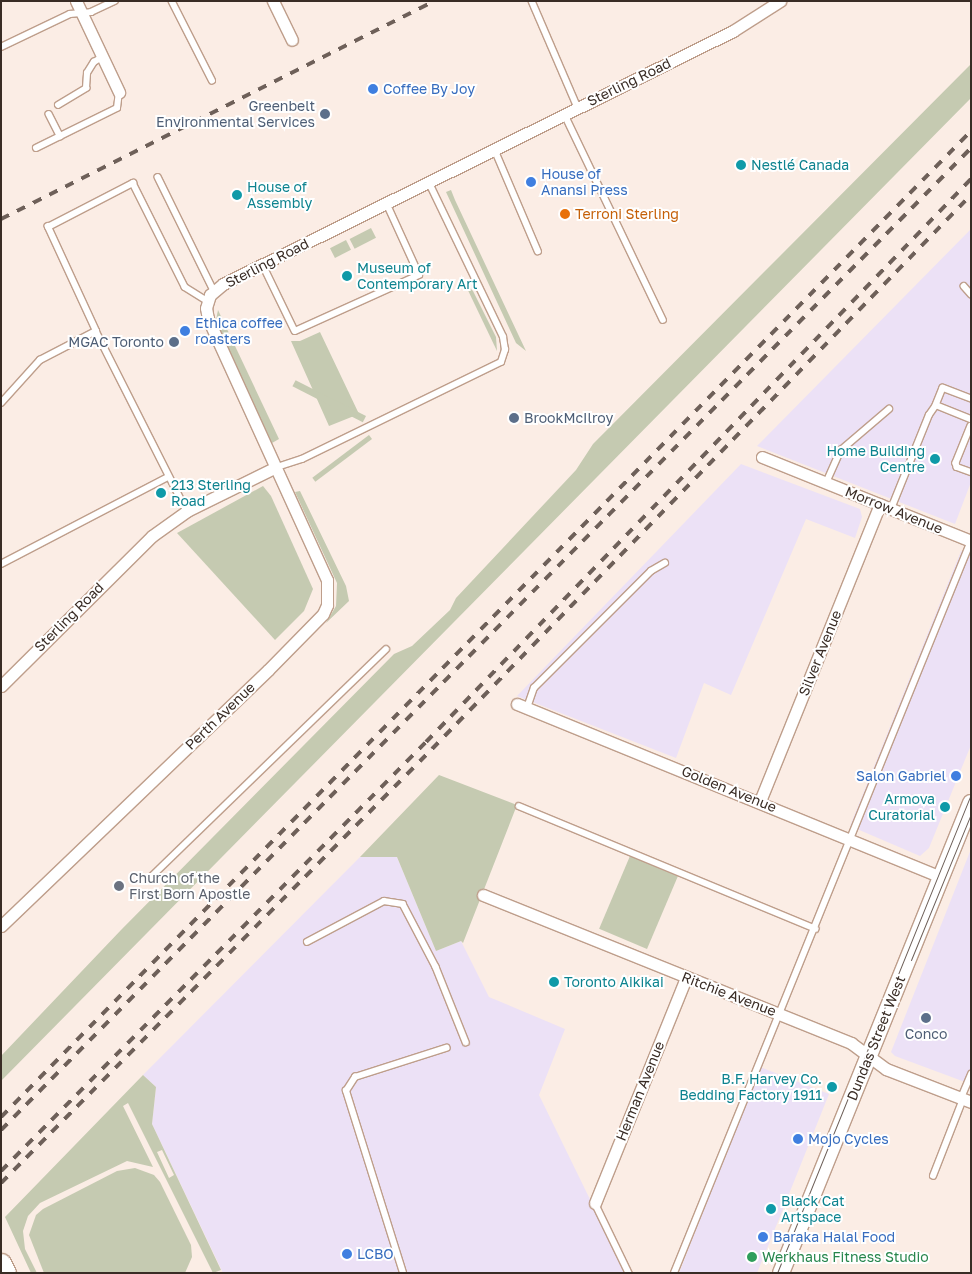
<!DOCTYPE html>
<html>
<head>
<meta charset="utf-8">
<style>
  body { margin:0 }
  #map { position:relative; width:972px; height:1274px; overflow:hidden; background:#fbede5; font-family:"Golos Text",sans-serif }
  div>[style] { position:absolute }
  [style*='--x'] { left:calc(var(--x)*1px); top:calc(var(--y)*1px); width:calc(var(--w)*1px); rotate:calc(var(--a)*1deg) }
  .commercial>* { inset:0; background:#ece1f6 }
  .green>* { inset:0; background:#c5cab1; transform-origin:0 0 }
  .roads { filter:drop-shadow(1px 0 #be9e8b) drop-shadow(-1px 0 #be9e8b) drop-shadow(0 1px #be9e8b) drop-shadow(0 -1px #be9e8b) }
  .lane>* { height:5.5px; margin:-2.75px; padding:0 2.75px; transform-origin:2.75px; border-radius:2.75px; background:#fff }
  .street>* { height:11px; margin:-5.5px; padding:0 5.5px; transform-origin:5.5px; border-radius:5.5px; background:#fff }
  .secondary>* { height:16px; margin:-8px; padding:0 8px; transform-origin:8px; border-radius:8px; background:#fff }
  .primary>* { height:19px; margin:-9.5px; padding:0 9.5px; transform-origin:9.5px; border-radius:9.5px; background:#fff }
  .tram>* { height:1px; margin:-0.5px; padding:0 0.5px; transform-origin:0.5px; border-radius:0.5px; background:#6e6059 }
  .rail>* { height:4px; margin-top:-2px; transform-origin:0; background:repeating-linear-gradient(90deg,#6e6059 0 9px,transparent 0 18px) }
  .dots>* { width:14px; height:14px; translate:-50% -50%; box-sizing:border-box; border:2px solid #fff; border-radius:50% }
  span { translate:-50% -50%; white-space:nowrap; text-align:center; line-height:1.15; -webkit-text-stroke:4px #fff; paint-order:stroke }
  .street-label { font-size:14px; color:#392c25 }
  .shop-label { font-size:14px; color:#366cbe }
  .left { translate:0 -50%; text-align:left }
  .right { translate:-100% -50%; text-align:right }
  .service-label { font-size:14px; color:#4e5e75 }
  .culture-label { font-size:14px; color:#0d838f }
  .food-label { font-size:14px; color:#c56008 }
  .worship-label { font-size:14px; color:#5b616d }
  .leisure-label { font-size:14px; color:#27864d }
  .frame { position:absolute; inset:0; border:2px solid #392c25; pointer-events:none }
</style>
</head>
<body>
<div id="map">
  <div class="commercial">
    <div style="clip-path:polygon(971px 229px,971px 482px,955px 524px,757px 446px)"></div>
    <div style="clip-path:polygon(741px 464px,860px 509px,862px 517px,855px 538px,806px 519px,731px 695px,704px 683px,676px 758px,517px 696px)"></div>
    <div style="clip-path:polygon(961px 551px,971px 555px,971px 745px,929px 848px,920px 856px,850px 826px)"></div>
    <div style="clip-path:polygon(971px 849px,971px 1068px,965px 1082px,895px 1056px,891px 1052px)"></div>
    <div style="clip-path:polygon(360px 857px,397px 857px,436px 951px,461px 941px,489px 997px,565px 1029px,539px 1095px,626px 1273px,223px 1273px,152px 1124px,156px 1087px,143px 1075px)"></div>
    <div style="clip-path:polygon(760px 1067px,829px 1094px,779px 1219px,757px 1273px,679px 1273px)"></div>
  </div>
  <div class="green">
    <div style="clip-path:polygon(971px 64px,971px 98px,1px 1081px,1px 1056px,121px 930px,394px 654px,412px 646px,450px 610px,456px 598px,576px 470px,593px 444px)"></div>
    <div style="clip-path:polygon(451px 190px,455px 200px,526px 351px,516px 343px,446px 192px)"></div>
    <div style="left:371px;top:228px;width:11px;height:24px;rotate:63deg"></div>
    <div style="left:346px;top:240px;width:11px;height:18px;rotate:63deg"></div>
    <div style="clip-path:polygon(464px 282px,473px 291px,496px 337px,497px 351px)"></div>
    <div style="clip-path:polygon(218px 310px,279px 439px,272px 443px,220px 333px,216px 320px)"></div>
    <div style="clip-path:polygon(320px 332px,359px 414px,329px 426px,291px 341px,300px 341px)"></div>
    <div style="left:366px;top:416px;width:7px;height:79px;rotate:117deg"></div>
    <div style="left:369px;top:435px;width:5px;height:71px;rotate:53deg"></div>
    <div style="clip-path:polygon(263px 486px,271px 496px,313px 589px,304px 611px,275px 640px,177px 533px)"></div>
    <div style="clip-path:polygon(300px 491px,346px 586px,349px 601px,326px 623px,336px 606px,337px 583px,295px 492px)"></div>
    <div style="clip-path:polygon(439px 775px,517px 805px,463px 943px,461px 941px,436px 951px,397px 857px,360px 857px)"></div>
    <div style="left:630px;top:856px;width:52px;height:79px;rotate:23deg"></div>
    <div style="clip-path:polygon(evenodd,143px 1075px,156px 1087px,152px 1124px,221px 1270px,213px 1273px,128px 1103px,123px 1106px,153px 1167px,127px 1161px,40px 1203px,28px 1216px,23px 1231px,25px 1249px,37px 1273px,31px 1273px,5px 1217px,143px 1075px,162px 1150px,174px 1175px,169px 1178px,157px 1152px,162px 1150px)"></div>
    <div style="clip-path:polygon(135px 1168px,154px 1175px,160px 1182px,191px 1245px,192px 1257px,185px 1273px,44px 1273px,29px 1235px,36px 1215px,43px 1209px,117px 1171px)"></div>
  </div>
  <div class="roads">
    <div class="lane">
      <div style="--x:172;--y:1;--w:89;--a:63.1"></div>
      <div style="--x:532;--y:1;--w:116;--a:66.7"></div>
      <div style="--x:1;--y:47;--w:76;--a:-25.6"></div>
      <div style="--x:70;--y:14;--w:21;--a:-5"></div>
      <div style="--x:91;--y:12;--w:26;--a:-25"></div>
      <div style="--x:58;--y:105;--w:33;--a:-31"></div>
      <div style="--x:86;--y:88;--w:15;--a:-86"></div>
      <div style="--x:87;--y:73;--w:13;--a:-58"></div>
      <div style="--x:94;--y:62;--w:9;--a:-32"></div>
      <div style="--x:49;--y:114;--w:25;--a:63"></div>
      <div style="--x:565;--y:115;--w:227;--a:64.4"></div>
      <div style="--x:36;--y:148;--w:90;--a:-26.3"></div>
      <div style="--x:117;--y:108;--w:16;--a:-83"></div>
      <div style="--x:495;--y:150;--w:110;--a:66.9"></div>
      <div style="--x:158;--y:177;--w:127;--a:63.8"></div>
      <div style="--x:263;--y:265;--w:73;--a:64.1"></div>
      <div style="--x:295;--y:331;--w:136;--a:-24.3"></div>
      <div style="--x:419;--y:275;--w:79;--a:-114.6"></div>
      <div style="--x:964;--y:286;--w:11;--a:49"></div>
      <div style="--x:96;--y:331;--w:115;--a:-114.8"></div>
      <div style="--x:48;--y:227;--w:96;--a:-27.4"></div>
      <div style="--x:133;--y:183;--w:116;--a:63.4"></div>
      <div style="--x:185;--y:287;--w:26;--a:32"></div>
      <div style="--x:971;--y:399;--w:30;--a:-159"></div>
      <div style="--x:943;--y:388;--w:18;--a:112"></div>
      <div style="--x:936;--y:405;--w:38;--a:22"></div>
      <div style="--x:1;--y:403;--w:58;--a:-47.8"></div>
      <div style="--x:40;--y:360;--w:63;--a:-27.4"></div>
      <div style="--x:96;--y:331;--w:202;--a:63.2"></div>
      <div style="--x:971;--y:426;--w:40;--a:112"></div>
      <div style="--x:956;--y:463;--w:4;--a:76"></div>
      <div style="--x:957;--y:467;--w:15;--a:20"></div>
      <div style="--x:274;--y:468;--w:29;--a:-18"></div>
      <div style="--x:302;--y:459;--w:221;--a:-26"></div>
      <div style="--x:501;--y:362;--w:13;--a:-72"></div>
      <div style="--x:505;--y:350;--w:13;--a:-99"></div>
      <div style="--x:503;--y:337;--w:171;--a:-115.7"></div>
      <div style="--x:826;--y:483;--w:36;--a:-66"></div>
      <div style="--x:841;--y:450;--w:63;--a:-40.5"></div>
      <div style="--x:891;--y:509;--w:101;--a:-68"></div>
      <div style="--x:929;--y:415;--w:12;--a:-55"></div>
      <div style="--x:1;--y:564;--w:188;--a:-27.5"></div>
      <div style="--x:527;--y:708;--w:21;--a:-71"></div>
      <div style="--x:534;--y:688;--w:165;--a:-45"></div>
      <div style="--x:651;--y:571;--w:16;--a:-30"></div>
      <div style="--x:519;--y:806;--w:321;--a:22.5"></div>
      <div style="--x:151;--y:877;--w:327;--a:-44.1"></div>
      <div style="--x:307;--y:942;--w:87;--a:-28"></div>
      <div style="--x:384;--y:901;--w:19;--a:9"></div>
      <div style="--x:403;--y:904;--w:71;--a:62.4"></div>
      <div style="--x:436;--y:967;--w:81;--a:68.2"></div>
      <div style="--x:961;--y:1098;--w:26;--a:-67"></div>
      <div style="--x:933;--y:1176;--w:83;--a:-68.7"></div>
      <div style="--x:595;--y:1203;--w:78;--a:64.1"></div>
      <div style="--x:403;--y:1273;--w:191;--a:-107.4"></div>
      <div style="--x:346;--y:1091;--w:17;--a:-57"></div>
      <div style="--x:355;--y:1077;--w:96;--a:-17.7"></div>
      <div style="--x:674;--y:1273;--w:790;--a:-67.92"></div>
    </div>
    <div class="street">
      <div style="--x:76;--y:1;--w:101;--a:64.7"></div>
      <div style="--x:273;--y:1;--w:43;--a:64"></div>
      <div style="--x:762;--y:457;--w:225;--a:21.9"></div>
      <div style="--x:1;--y:686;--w:213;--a:-44.8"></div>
      <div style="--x:152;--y:536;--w:43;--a:-35.5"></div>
      <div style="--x:187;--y:511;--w:97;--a:-26.3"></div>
      <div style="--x:517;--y:704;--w:457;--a:22.2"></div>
      <div style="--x:760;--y:801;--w:320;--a:-68"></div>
      <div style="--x:483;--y:895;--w:397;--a:21.9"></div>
      <div style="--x:851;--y:1043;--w:44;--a:36.6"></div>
      <div style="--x:886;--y:1069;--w:91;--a:21.2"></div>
      <div style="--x:1;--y:926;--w:370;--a:-43.8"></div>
      <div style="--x:268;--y:670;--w:78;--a:-45.5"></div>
      <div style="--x:323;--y:614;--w:10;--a:-66"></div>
      <div style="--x:327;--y:605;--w:25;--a:-90"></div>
      <div style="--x:327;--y:580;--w:287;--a:-114.5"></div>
      <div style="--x:208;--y:319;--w:11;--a:-100"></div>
      <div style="--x:206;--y:308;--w:14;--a:-73"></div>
      <div style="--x:210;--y:295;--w:17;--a:-40"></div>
      <div style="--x:223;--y:284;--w:569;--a:-26.39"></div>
      <div style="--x:733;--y:31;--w:56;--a:-32.6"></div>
      <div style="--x:595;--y:1203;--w:243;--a:-68"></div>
    </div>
    <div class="secondary">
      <div style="--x:781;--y:1273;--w:507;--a:-67.99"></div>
    </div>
    <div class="primary">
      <div style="--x:1;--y:1263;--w:11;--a:63"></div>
    </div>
  </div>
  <div class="tram">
    <div style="--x:911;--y:960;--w:158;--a:-67.7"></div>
    <div style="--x:777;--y:1273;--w:517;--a:-67.95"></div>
  </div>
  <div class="rail">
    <div style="--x:1;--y:219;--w:485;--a:-26.7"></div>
    <div style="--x:1;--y:1117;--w:1383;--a:-45.47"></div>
    <div style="--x:1;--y:1130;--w:1380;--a:-45.35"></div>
    <div style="--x:1;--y:1171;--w:604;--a:-45.27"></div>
    <div style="--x:426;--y:742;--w:784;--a:-45.93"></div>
    <div style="--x:1;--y:1183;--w:612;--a:-45.2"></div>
    <div style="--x:432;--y:749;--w:773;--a:-45.79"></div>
  </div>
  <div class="dots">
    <div style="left:373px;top:89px;background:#3f7fe0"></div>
    <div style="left:325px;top:114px;background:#5c6f8a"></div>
    <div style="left:741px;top:165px;background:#0f9aa8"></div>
    <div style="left:531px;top:182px;background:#3f7fe0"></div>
    <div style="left:237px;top:195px;background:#0f9aa8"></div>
    <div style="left:565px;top:214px;background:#e8710a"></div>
    <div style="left:347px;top:276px;background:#0f9aa8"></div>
    <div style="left:185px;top:331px;background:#3f7fe0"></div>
    <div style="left:174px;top:342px;background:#5c6f8a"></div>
    <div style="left:514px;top:418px;background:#5c6f8a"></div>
    <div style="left:935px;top:459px;background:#0f9aa8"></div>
    <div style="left:161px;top:493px;background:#0f9aa8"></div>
    <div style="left:956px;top:776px;background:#3f7fe0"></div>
    <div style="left:945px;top:807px;background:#0f9aa8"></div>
    <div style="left:119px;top:886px;background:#6b7280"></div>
    <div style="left:554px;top:982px;background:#0f9aa8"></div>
    <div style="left:926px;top:1018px;background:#5c6f8a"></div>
    <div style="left:832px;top:1087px;background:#0f9aa8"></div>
    <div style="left:798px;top:1139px;background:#3f7fe0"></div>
    <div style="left:771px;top:1209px;background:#0f9aa8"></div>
    <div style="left:763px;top:1237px;background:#3f7fe0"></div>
    <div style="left:347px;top:1254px;background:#3f7fe0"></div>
    <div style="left:752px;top:1257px;background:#2e9e5b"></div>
  </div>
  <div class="street-label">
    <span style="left:629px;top:82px;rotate:-26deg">Sterling Road</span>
    <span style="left:267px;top:263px;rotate:-27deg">Sterling Road</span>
    <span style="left:894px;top:510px;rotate:22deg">Morrow Avenue</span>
    <span style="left:69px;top:617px;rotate:-45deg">Sterling Road</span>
    <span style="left:820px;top:653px;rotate:-68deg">Silver Avenue</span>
    <span style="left:220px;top:716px;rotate:-44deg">Perth Avenue</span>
    <span style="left:729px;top:789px;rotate:22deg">Golden Avenue</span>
    <span style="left:729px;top:994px;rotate:21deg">Ritchie Avenue</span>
    <span style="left:876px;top:1038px;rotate:-68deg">Dundas Street West</span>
    <span style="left:640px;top:1091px;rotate:-68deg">Herman Avenue</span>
  </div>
  <div class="shop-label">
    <span class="left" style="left:383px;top:89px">Coffee By Joy</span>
    <span class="left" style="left:541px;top:182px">House of<br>Anansi Press</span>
    <span class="left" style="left:195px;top:331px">Ethica coffee<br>roasters</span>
    <span class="right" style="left:946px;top:776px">Salon Gabriel</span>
    <span class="left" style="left:808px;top:1139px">Mojo Cycles</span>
    <span class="left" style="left:773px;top:1237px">Baraka Halal Food</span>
    <span class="left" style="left:357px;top:1254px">LCBO</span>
  </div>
  <div class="service-label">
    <span class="right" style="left:315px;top:114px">Greenbelt<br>Environmental Services</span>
    <span class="right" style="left:164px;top:342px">MGAC Toronto</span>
    <span class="left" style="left:524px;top:418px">BrookMcIlroy</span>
    <span style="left:926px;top:1034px">Conco</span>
  </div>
  <div class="culture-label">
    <span class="left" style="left:751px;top:165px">Nestlé Canada</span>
    <span class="left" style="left:247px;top:195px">House of<br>Assembly</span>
    <span class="left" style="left:357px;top:276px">Museum of<br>Contemporary Art</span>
    <span class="right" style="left:925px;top:459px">Home Building<br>Centre</span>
    <span class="left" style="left:171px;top:493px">213 Sterling<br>Road</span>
    <span class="right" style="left:935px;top:807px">Armova<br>Curatorial</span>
    <span class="left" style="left:564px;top:982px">Toronto Aikikai</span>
    <span class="right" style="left:822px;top:1087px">B.F. Harvey Co.<br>Bedding Factory 1911</span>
    <span class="left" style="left:781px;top:1209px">Black Cat<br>Artspace</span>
  </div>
  <div class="food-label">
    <span class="left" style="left:575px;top:214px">Terroni Sterling</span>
  </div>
  <div class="worship-label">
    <span class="left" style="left:129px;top:886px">Church of the<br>First Born Apostle</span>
  </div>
  <div class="leisure-label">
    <span class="left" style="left:762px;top:1257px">Werkhaus Fitness Studio</span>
  </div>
  <div class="frame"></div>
</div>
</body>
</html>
